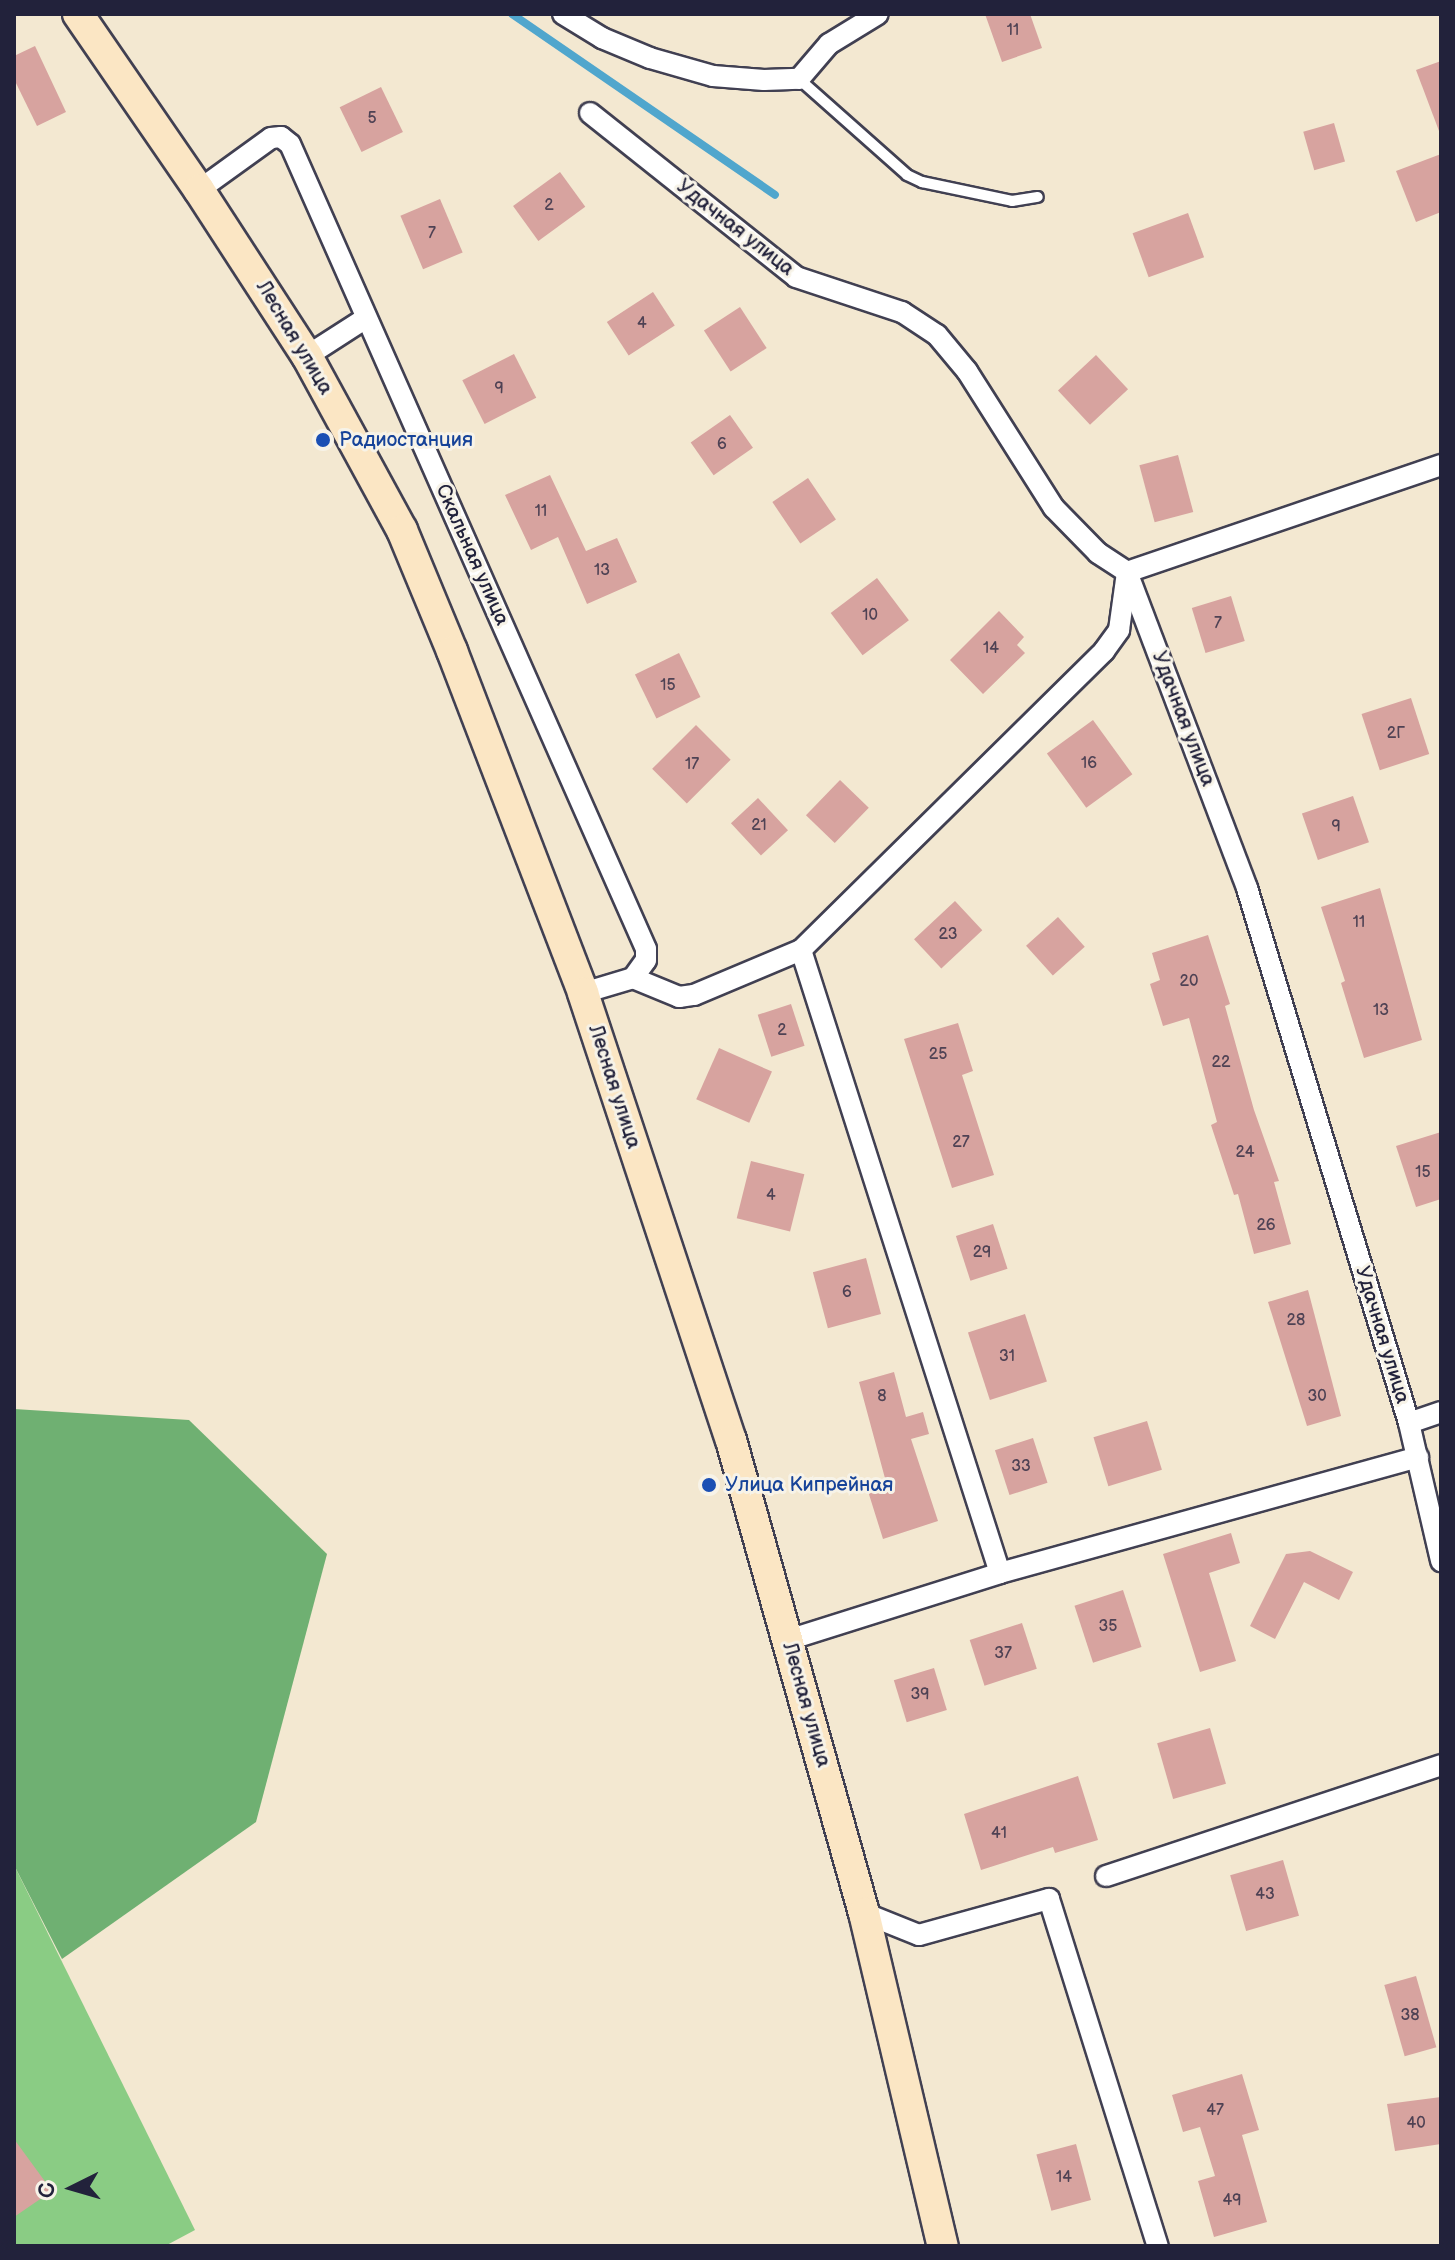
<!DOCTYPE html>
<html>
<head>
<meta charset="utf-8">
<style>
  body { margin:0 }
  #map { position:relative; width:1455px; height:2260px; overflow:hidden; background:#f3e8d1; font-family:"Balsamiq Sans",sans-serif }
  div>[style] { position:absolute }
  [style*='--x'] { left:calc(var(--x)*1px); top:calc(var(--y)*1px); width:calc(var(--w)*1px); rotate:calc(var(--a)*1deg) }
  .green>* { inset:0; background:#8acc84 }
  .forest>* { inset:0; background:#6fb072 }
  .stream>* { height:8px; margin:-4px; padding:0 4px; transform-origin:4px; border-radius:4px; background:#50a6cd }
  .building>* { inset:0; background:#d7a39f; transform-origin:0 0 }
  .roads { filter:drop-shadow(2px 0 #414052) drop-shadow(-2px 0 #414052) drop-shadow(0 2px #414052) drop-shadow(0 -2px #414052) }
  .lane>* { height:10px; margin:-5px; padding:0 5px; transform-origin:5px; border-radius:5px; background:#fff }
  .street>* { height:20px; margin:-10px; padding:0 10px; transform-origin:10px; border-radius:10px; background:#fff }
  .secondary>* { height:30px; margin:-15px; padding:0 15px; transform-origin:15px; border-radius:15px; background:#fbe6c4 }
  .dots>* { width:22px; height:22px; translate:-50% -50%; box-sizing:border-box; border:4px solid #f7f3e8; border-radius:50% }
  span { translate:-50% -50%; white-space:nowrap; text-align:center; line-height:1.15; -webkit-text-stroke:6px #f7f3e8; paint-order:stroke }
  .number-label { font-size:16px; color:#4f4254 }
  .number-label span { -webkit-text-stroke-width:0 }
  .street-label { font-size:20px; color:#22223b }
  .transit-label { font-size:20px; color:#164399 }
  .left { translate:0 -50%; text-align:left }
  .frame { position:absolute; inset:0; border:16px solid #22223b; pointer-events:none }
  .north { position:absolute; left:32px; top:2148px; width:80px; height:80px; -webkit-text-stroke:6px #f7f3e8; paint-order:stroke; rotate:265deg; font-size:22px; font-weight:700; line-height:32px; text-align:center; color:#22223b }
  .north::after { content:''; display:block; margin:auto; width:28px; height:36px; background:#22223b; clip-path:polygon(50% 0,100% 100%,50% 72%,0 100%) }
</style>
</head>
<body>
<div id="map">
  <div class="green">
    <div style="clip-path:polygon(14px 1865px,195px 2230px,165px 2246px,14px 2246px)"></div>
  </div>
  <div class="forest">
    <div style="clip-path:polygon(14px 1409px,189px 1420px,327px 1554px,256px 1822px,62px 1959px,14px 1865px)"></div>
  </div>
  <div class="stream">
    <div style="--x:512;--y:14;--w:319;--a:34.5"></div>
  </div>
  <div class="building">
    <div style="clip-path:polygon(985px 14px,1030px 14px,1042px 48px,1002px 62px)"></div>
    <div style="clip-path:polygon(35px 46px,66px 112px,37px 126px,14px 79px,14px 56px)"></div>
    <div style="clip-path:polygon(1441px 61px,1441px 131px,1439px 131px,1416px 70px)"></div>
    <div style="left:381px;top:87px;width:50px;height:46px;rotate:64deg"></div>
    <div style="left:1334px;top:123px;width:40px;height:32px;rotate:74deg"></div>
    <div style="clip-path:polygon(1441px 154px,1441px 212px,1416px 222px,1396px 171px)"></div>
    <div style="left:560px;top:172px;width:43px;height:58px;rotate:54deg"></div>
    <div style="left:440px;top:199px;width:58px;height:43px;rotate:67deg"></div>
    <div style="left:1188px;top:213px;width:47px;height:59px;rotate:70deg"></div>
    <div style="left:653px;top:292px;width:40px;height:55px;rotate:57deg"></div>
    <div style="left:740px;top:307px;width:49px;height:43px;rotate:57deg"></div>
    <div style="left:514px;top:354px;width:49px;height:58px;rotate:63deg"></div>
    <div style="left:1096px;top:355px;width:47px;height:52px;rotate:47deg"></div>
    <div style="left:730px;top:415px;width:40px;height:48px;rotate:55deg"></div>
    <div style="left:1178px;top:455px;width:59px;height:40px;rotate:75deg"></div>
    <div style="clip-path:polygon(550px 475px,586px 551px,617px 538px,637px 582px,587px 604px,558px 537px,531px 550px,505px 495px)"></div>
    <div style="left:808px;top:478px;width:50px;height:43px;rotate:56deg"></div>
    <div style="left:877px;top:578px;width:53px;height:58px;rotate:53deg"></div>
    <div style="left:1231px;top:596px;width:47px;height:41px;rotate:73deg"></div>
    <div style="clip-path:polygon(999px 611px,1024px 637px,1017px 645px,1025px 653px,983px 694px,950px 660px)"></div>
    <div style="left:679px;top:653px;width:49px;height:49px;rotate:64deg"></div>
    <div style="left:1411px;top:698px;width:59px;height:52px;rotate:72deg"></div>
    <div style="left:1093px;top:720px;width:67px;height:57px;rotate:54deg"></div>
    <div style="left:696px;top:725px;width:49px;height:62px;rotate:45deg"></div>
    <div style="left:840px;top:780px;width:40px;height:49px;rotate:44deg"></div>
    <div style="left:1353px;top:796px;width:49px;height:54px;rotate:71deg"></div>
    <div style="left:758px;top:798px;width:44px;height:37px;rotate:47deg"></div>
    <div style="clip-path:polygon(1380px 888px,1422px 1040px,1364px 1058px,1341px 983px,1345px 981px,1321px 907px)"></div>
    <div style="left:955px;top:901px;width:40px;height:56px;rotate:47deg"></div>
    <div style="left:1058px;top:917px;width:40px;height:43px;rotate:48deg"></div>
    <div style="clip-path:polygon(1208px 935px,1230px 1004px,1225px 1006px,1254px 1110px,1279px 1181px,1274px 1182px,1291px 1244px,1254px 1254px,1238px 1194px,1234px 1195px,1211px 1125px,1217px 1122px,1189px 1018px,1163px 1026px,1150px 984px,1160px 980px,1152px 953px)"></div>
    <div style="left:791px;top:1004px;width:44px;height:35px;rotate:72deg"></div>
    <div style="clip-path:polygon(958px 1023px,973px 1071px,962px 1075px,994px 1175px,952px 1188px,904px 1039px)"></div>
    <div style="left:719px;top:1048px;width:58px;height:56px;rotate:24deg"></div>
    <div style="clip-path:polygon(1441px 1132px,1441px 1199px,1416px 1207px,1396px 1146px)"></div>
    <div style="left:751px;top:1161px;width:55px;height:59px;rotate:14deg"></div>
    <div style="left:993px;top:1224px;width:47px;height:39px;rotate:72deg"></div>
    <div style="left:866px;top:1258px;width:58px;height:55px;rotate:75deg"></div>
    <div style="clip-path:polygon(1308px 1290px,1341px 1416px,1307px 1426px,1268px 1302px)"></div>
    <div style="left:1025px;top:1314px;width:71px;height:60px;rotate:72deg"></div>
    <div style="clip-path:polygon(894px 1372px,906px 1417px,923px 1412px,929px 1434px,911px 1439px,938px 1521px,883px 1539px,867px 1488px,886px 1482px,859px 1382px)"></div>
    <div style="left:1147px;top:1421px;width:51px;height:56px;rotate:73deg"></div>
    <div style="left:1033px;top:1438px;width:47px;height:40px;rotate:72deg"></div>
    <div style="clip-path:polygon(1231px 1533px,1240px 1563px,1209px 1573px,1236px 1661px,1200px 1672px,1163px 1554px)"></div>
    <div style="clip-path:polygon(1310px 1551px,1353px 1572px,1339px 1600px,1304px 1582px,1275px 1639px,1250px 1626px,1286px 1554px)"></div>
    <div style="left:1123px;top:1590px;width:60px;height:51px;rotate:72deg"></div>
    <div style="left:1022px;top:1623px;width:48px;height:55px;rotate:72deg"></div>
    <div style="left:934px;top:1668px;width:44px;height:42px;rotate:73deg"></div>
    <div style="left:1210px;top:1728px;width:58px;height:55px;rotate:74deg"></div>
    <div style="clip-path:polygon(1078px 1776px,1098px 1840px,1055px 1853px,1053px 1847px,981px 1870px,964px 1814px)"></div>
    <div style="left:1283px;top:1860px;width:58px;height:55px;rotate:74deg"></div>
    <div style="left:1416px;top:1976px;width:74px;height:33px;rotate:74deg"></div>
    <div style="clip-path:polygon(1242px 2074px,1259px 2130px,1242px 2135px,1267px 2222px,1214px 2237px,1198px 2181px,1215px 2176px,1200px 2127px,1183px 2132px,1172px 2095px)"></div>
    <div style="clip-path:polygon(1441px 2097px,1441px 2144px,1395px 2151px,1387px 2104px)"></div>
    <div style="clip-path:polygon(14px 2139px,52px 2191px,14px 2217px)"></div>
    <div style="left:1076px;top:2144px;width:58px;height:41px;rotate:75deg"></div>
  </div>
  <div class="roads">
    <div class="lane">
      <div style="--x:799;--y:79;--w:144;--a:41.6"></div>
      <div style="--x:907;--y:175;--w:17;--a:25"></div>
      <div style="--x:922;--y:182;--w:92;--a:11.9"></div>
      <div style="--x:1012;--y:201;--w:26;--a:-9"></div>
    </div>
    <div class="street">
      <div style="--x:563;--y:14;--w:46;--a:31.6"></div>
      <div style="--x:602;--y:38;--w:52;--a:22.6"></div>
      <div style="--x:650;--y:58;--w:66;--a:15.9"></div>
      <div style="--x:713;--y:76;--w:51;--a:4.5"></div>
      <div style="--x:764;--y:80;--w:35;--a:-2"></div>
      <div style="--x:799;--y:79;--w:46;--a:-49.4"></div>
      <div style="--x:829;--y:44;--w:57;--a:-31.5"></div>
      <div style="--x:590;--y:113;--w:263;--a:38.5"></div>
      <div style="--x:796;--y:277;--w:112;--a:18.3"></div>
      <div style="--x:902;--y:312;--w:42;--a:33.3"></div>
      <div style="--x:937;--y:335;--w:47;--a:50.2"></div>
      <div style="--x:967;--y:371;--w:162;--a:57.6"></div>
      <div style="--x:1054;--y:508;--w:63;--a:45.6"></div>
      <div style="--x:1098;--y:553;--w:35;--a:33"></div>
      <div style="--x:1127;--y:572;--w:338;--a:69.2"></div>
      <div style="--x:1247;--y:888;--w:559;--a:73.15"></div>
      <div style="--x:1409;--y:1423;--w:142;--a:76.9"></div>
      <div style="--x:199;--y:190;--w:89;--a:-35.8"></div>
      <div style="--x:271;--y:138;--w:10;--a:-6"></div>
      <div style="--x:281;--y:137;--w:11;--a:38"></div>
      <div style="--x:290;--y:144;--w:880;--a:66.14"></div>
      <div style="--x:646;--y:949;--w:11;--a:90"></div>
      <div style="--x:646;--y:960;--w:22;--a:126"></div>
      <div style="--x:307;--y:356;--w:70;--a:-32.8"></div>
      <div style="--x:801;--y:950;--w:654;--a:72.29"></div>
      <div style="--x:583;--y:993;--w:52;--a:-16.7"></div>
      <div style="--x:633;--y:978;--w:50;--a:22.4"></div>
      <div style="--x:679;--y:997;--w:15;--a:-8"></div>
      <div style="--x:694;--y:995;--w:116;--a:-22.8"></div>
      <div style="--x:801;--y:950;--w:426;--a:-44.6"></div>
      <div style="--x:1104;--y:651;--w:26;--a:-54"></div>
      <div style="--x:1119;--y:630;--w:59;--a:-82.1"></div>
      <div style="--x:1127;--y:572;--w:332;--a:-18.8"></div>
      <div style="--x:1409;--y:1423;--w:34;--a:-19"></div>
      <div style="--x:788;--y:1640;--w:222;--a:-17.5"></div>
      <div style="--x:1000;--y:1573;--w:434;--a:-15.5"></div>
      <div style="--x:1106;--y:1876;--w:353;--a:-18.3"></div>
      <div style="--x:864;--y:1913;--w:59;--a:21.8"></div>
      <div style="--x:919;--y:1935;--w:135;--a:-15.5"></div>
      <div style="--x:1049;--y:1899;--w:364;--a:72.6"></div>
    </div>
    <div class="secondary">
      <div style="--x:78;--y:14;--w:214;--a:55.5"></div>
      <div style="--x:199;--y:190;--w:198;--a:57"></div>
      <div style="--x:307;--y:356;--w:198;--a:61.4"></div>
      <div style="--x:402;--y:530;--w:131;--a:67.5"></div>
      <div style="--x:452;--y:651;--w:366;--a:69"></div>
      <div style="--x:583;--y:993;--w:471;--a:71.7"></div>
      <div style="--x:731;--y:1440;--w:491;--a:74.3"></div>
      <div style="--x:864;--y:1913;--w:342;--a:76.7"></div>
    </div>
  </div>
  <div class="dots">
    <div style="left:323px;top:440px;background:#1a4fb4"></div>
    <div style="left:709px;top:1485px;background:#1a4fb4"></div>
  </div>
  <div class="number-label">
    <span style="left:1013px;top:31px">11</span>
    <span style="left:372px;top:119px">5</span>
    <span style="left:549px;top:206px">2</span>
    <span style="left:432px;top:234px">7</span>
    <span style="left:642px;top:324px">4</span>
    <span style="left:499px;top:389px">9</span>
    <span style="left:722px;top:445px">6</span>
    <span style="left:541px;top:512px">11</span>
    <span style="left:602px;top:571px">13</span>
    <span style="left:870px;top:616px">10</span>
    <span style="left:1218px;top:624px">7</span>
    <span style="left:991px;top:649px">14</span>
    <span style="left:668px;top:686px">15</span>
    <span style="left:1396px;top:734px">2Г</span>
    <span style="left:1089px;top:764px">16</span>
    <span style="left:692px;top:765px">17</span>
    <span style="left:759px;top:826px">21</span>
    <span style="left:1336px;top:827px">9</span>
    <span style="left:1359px;top:923px">11</span>
    <span style="left:948px;top:935px">23</span>
    <span style="left:1189px;top:982px">20</span>
    <span style="left:1381px;top:1011px">13</span>
    <span style="left:782px;top:1031px">2</span>
    <span style="left:938px;top:1055px">25</span>
    <span style="left:1221px;top:1063px">22</span>
    <span style="left:961px;top:1143px">27</span>
    <span style="left:1245px;top:1153px">24</span>
    <span style="left:1423px;top:1173px">15</span>
    <span style="left:771px;top:1196px">4</span>
    <span style="left:1266px;top:1226px">26</span>
    <span style="left:982px;top:1253px">29</span>
    <span style="left:847px;top:1293px">6</span>
    <span style="left:1296px;top:1321px">28</span>
    <span style="left:1007px;top:1357px">31</span>
    <span style="left:882px;top:1397px">8</span>
    <span style="left:1317px;top:1397px">30</span>
    <span style="left:1021px;top:1467px">33</span>
    <span style="left:1108px;top:1627px">35</span>
    <span style="left:1003px;top:1654px">37</span>
    <span style="left:920px;top:1695px">39</span>
    <span style="left:999px;top:1834px">41</span>
    <span style="left:1265px;top:1895px">43</span>
    <span style="left:1410px;top:2016px">38</span>
    <span style="left:1215px;top:2111px">47</span>
    <span style="left:1416px;top:2124px">40</span>
    <span style="left:1064px;top:2178px">14</span>
    <span style="left:1232px;top:2201px">49</span>
  </div>
  <div class="street-label">
    <span style="left:735px;top:228px;rotate:38deg">Удачная улица</span>
    <span style="left:294px;top:338px;rotate:59deg">Лесная улица</span>
    <span style="left:472px;top:555px;rotate:66deg">Скальная улица</span>
    <span style="left:1183px;top:719px;rotate:69deg">Удачная улица</span>
    <span style="left:614px;top:1087px;rotate:72deg">Лесная улица</span>
    <span style="left:1382px;top:1335px;rotate:73deg">Удачная улица</span>
    <span style="left:806px;top:1705px;rotate:74deg">Лесная улица</span>
  </div>
  <div class="transit-label">
    <span class="left" style="left:339px;top:440px">Радиостанция</span>
    <span class="left" style="left:725px;top:1485px">Улица Кипрейная</span>
  </div>
  <div class="frame"></div>
  <div class="north">С</div>
</div>
</body>
</html>
